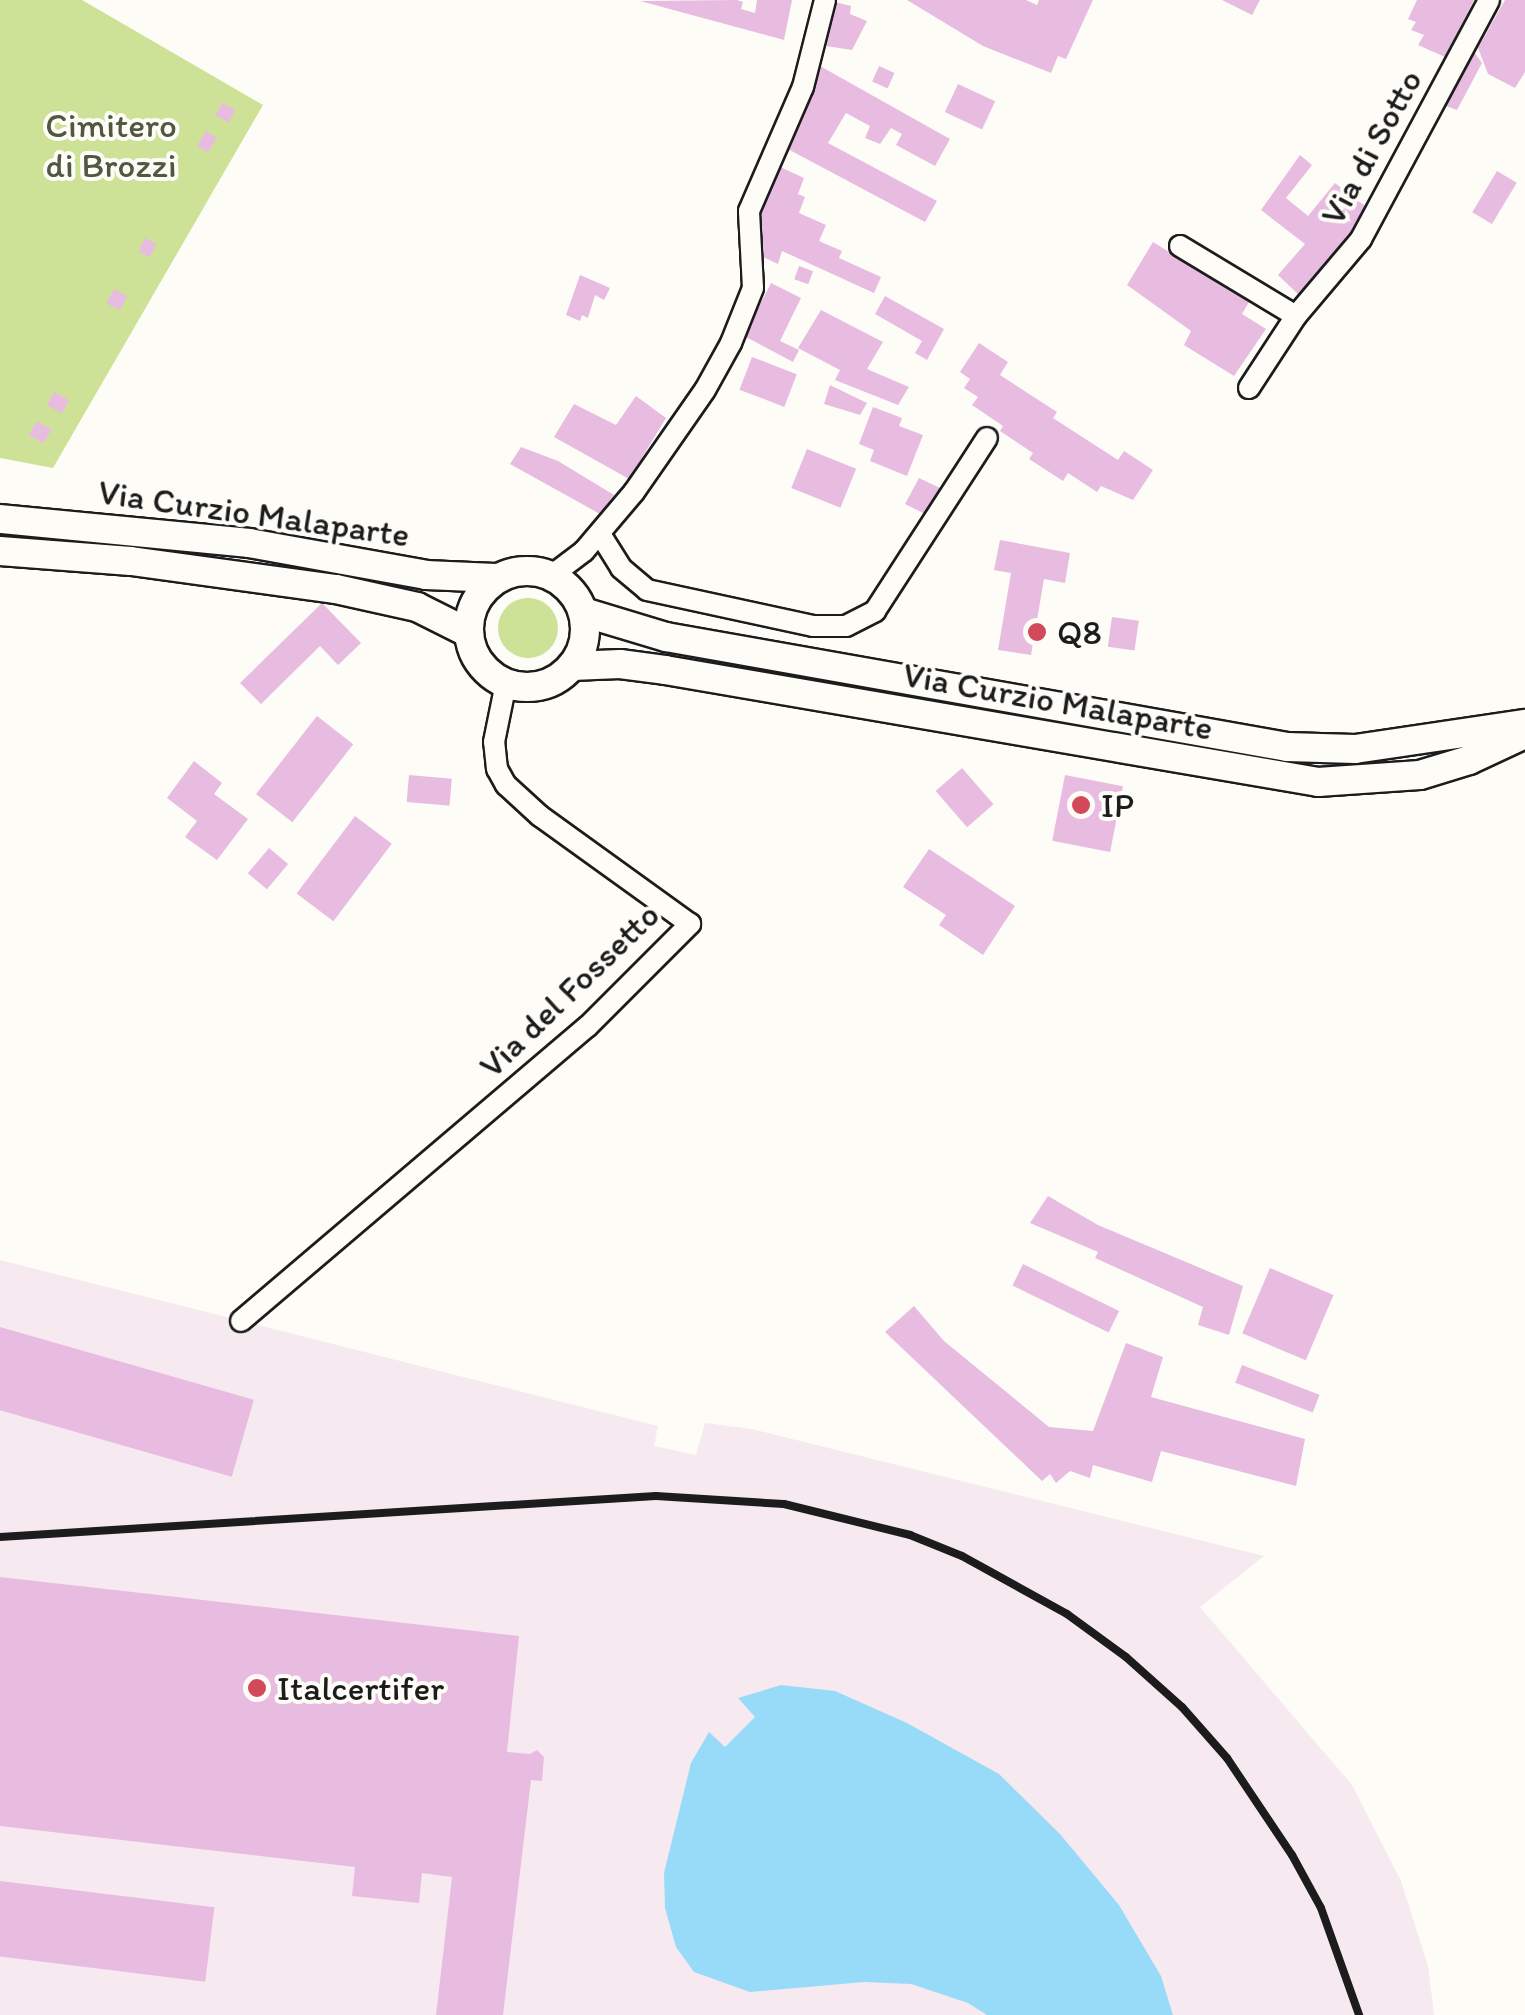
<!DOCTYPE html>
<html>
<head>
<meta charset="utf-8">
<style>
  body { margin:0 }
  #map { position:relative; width:1525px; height:2015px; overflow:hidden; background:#fdfcf7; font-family:Itim,sans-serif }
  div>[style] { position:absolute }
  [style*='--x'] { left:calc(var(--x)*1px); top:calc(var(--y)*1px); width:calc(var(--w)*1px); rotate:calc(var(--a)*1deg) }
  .built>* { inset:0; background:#f7e9f0 }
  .green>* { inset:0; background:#cde297 }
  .round { border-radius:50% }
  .water>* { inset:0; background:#97dbf9 }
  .building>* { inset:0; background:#e8bce1; transform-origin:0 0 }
  .roads { filter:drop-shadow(2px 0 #1c1c1c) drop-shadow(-2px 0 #1c1c1c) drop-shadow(0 2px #1c1c1c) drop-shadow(0 -2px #1c1c1c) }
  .street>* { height:20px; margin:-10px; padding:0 10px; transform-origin:10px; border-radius:10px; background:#fdfcf7 }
  .secondary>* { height:28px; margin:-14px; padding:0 14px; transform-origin:14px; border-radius:14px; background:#fdfcf7 }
  .secondary>.ring { margin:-14px; padding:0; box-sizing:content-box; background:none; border:28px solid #fdfcf7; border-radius:50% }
  .rail>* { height:8px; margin:-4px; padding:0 4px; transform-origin:4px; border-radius:4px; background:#1c1c1c }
  .dots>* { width:28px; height:28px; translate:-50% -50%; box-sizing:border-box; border:5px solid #fdfcf7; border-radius:50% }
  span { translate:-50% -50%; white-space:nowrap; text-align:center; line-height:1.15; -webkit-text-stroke:8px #fdfcf7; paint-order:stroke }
  .park-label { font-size:35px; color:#515741 }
  .street-label { font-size:35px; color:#1c1c1c }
  .poi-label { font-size:35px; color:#1c1c1c }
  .left { translate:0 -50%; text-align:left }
</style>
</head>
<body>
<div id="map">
  <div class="built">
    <div style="clip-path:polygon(0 1260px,658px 1426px,654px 1446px,696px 1455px,705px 1423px,752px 1429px,1264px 1556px,1200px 1607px,1352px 1785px,1401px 1881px,1428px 1966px,1434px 2015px,0 2015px)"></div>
  </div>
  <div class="green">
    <div style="clip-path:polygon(0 0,82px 0,263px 105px,53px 468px,0 458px)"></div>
    <div class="round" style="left:498px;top:598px;width:60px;height:60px"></div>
  </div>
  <div class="water">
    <div style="clip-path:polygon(781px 1685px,835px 1691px,907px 1723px,999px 1774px,1060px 1834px,1119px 1905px,1161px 1976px,1173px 2015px,987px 2015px,968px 2003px,911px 1984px,864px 1982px,750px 1992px,694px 1972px,676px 1947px,665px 1908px,664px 1873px,691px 1763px,709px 1732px,725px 1747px,755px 1717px,738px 1698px)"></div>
  </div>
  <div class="building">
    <div style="clip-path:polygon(737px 0,743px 2px,741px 9px,755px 13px,757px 0,792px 0,784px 40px,640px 1px)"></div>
    <div style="clip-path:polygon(907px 0,1026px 0,1037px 5px,1039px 0,1093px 0,1066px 59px,1058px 56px,1051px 73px,983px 46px)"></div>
    <div style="clip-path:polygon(1222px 0,1260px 0,1252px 15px)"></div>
    <div style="clip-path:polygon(1417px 0,1474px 0,1445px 57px,1418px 45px,1424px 35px,1411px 30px,1416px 22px,1408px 19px)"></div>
    <div style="clip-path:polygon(1505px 0,1525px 0,1525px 72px,1515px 88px,1488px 74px,1478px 48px)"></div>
    <div style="clip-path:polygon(835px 2px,851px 6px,850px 14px,867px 21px,852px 50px,826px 46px)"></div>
    <div style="clip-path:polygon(1472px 49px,1482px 63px,1457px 110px,1441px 104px)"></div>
    <div style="clip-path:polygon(820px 66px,950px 139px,935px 166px,896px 145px,902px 134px,891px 128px,880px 144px,865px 138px,870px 126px,846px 113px,828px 143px,937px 201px,925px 222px,784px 147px)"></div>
    <div style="left:879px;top:66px;width:17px;height:17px;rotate:24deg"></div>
    <div style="left:958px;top:84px;width:41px;height:31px;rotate:25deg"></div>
    <div style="left:222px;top:103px;width:15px;height:14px;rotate:28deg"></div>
    <div style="left:206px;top:131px;width:13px;height:17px;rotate:32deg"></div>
    <div style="clip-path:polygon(1300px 155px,1312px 165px,1286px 198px,1308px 216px,1335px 183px,1369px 209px,1299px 295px,1278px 275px,1305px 244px,1261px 210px)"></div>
    <div style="clip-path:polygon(776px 165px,804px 178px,798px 194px,805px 197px,799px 213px,826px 225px,819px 241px,842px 251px,839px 258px,881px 277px,874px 293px,782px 251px,778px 264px,761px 256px,755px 214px)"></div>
    <div style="left:1497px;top:171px;width:23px;height:48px;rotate:31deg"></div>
    <div style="left:145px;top:238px;width:13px;height:15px;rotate:27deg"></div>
    <div style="clip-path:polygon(1153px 242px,1249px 302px,1242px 314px,1266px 329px,1234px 376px,1184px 345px,1191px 331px,1127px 285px)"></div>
    <div style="left:799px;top:266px;width:15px;height:14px;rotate:20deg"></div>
    <div style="clip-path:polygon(580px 275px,610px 288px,604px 300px,595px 295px,588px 318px,582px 315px,580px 321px,566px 315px)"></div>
    <div style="clip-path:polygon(771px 283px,801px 298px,780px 341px,799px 350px,793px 362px,744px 336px)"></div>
    <div style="left:114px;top:289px;width:15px;height:16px;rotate:28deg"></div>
    <div style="clip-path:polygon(885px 296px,944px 329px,927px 360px,915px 353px,922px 341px,875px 314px)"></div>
    <div style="clip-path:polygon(821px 310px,883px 342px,867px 369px,909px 387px,898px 405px,835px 380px,840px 370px,798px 348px)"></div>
    <div style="clip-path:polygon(979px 343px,1008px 362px,1000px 375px,1057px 412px,1053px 418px,1118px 460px,1124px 451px,1153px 470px,1133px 500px,1101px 486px,1097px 492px,1068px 473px,1063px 481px,1029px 459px,1033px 453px,1000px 431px,1003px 426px,972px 405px,978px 397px,964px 388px,970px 379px,960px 372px)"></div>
    <div style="left:752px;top:357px;width:48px;height:35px;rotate:21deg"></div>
    <div style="clip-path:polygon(830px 385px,867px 403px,860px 415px,824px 404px)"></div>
    <div style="left:54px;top:392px;width:17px;height:15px;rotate:28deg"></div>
    <div style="clip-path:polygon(636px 396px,666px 418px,629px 479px,554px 437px,574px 404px,616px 425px)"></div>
    <div style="clip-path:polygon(873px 407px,902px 418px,899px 426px,923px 435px,907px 476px,870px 461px,874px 450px,859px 444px)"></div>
    <div style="left:37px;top:421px;width:17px;height:16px;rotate:31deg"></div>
    <div style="clip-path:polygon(521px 447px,558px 461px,614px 495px,600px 514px,510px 464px)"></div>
    <div style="left:807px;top:449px;width:53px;height:42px;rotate:22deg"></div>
    <div style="clip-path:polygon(919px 478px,942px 489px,925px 514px,905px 504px)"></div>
    <div style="clip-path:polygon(1000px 540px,1070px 553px,1065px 583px,1044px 579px,1031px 655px,998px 650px,1011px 573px,994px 570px)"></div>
    <div style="clip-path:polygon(322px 603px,361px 643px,338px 665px,320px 646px,261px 704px,240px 683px)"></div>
    <div style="left:1112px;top:617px;width:27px;height:30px;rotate:8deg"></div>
    <div style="left:317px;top:716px;width:46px;height:99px;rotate:38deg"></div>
    <div style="clip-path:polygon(194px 761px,222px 783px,214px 794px,248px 819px,217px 860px,185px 837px,197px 821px,167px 798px)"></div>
    <div style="left:962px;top:768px;width:48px;height:35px;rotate:49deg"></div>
    <div style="left:409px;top:775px;width:43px;height:27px;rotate:5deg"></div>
    <div style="left:1065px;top:775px;width:59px;height:67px;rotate:11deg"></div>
    <div style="left:355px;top:816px;width:46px;height:97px;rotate:37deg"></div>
    <div style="left:269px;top:848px;width:25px;height:33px;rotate:40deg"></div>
    <div style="clip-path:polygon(929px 849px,1015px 906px,983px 955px,939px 925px,946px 915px,903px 887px)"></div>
    <div style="clip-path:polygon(1048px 1196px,1098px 1225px,1243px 1286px,1229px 1335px,1198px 1325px,1203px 1307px,1095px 1258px,1098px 1252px,1030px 1223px)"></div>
    <div style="left:1023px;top:1264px;width:107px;height:24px;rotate:26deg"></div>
    <div style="left:1270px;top:1268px;width:69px;height:71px;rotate:23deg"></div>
    <div style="clip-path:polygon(914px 1306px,944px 1341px,1049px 1427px,1093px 1431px,1126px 1343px,1163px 1357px,1151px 1397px,1305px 1439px,1296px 1486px,1161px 1451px,1152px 1482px,1093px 1465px,1090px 1478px,1070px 1471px,1056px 1483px,1050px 1474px,1042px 1481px,885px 1332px)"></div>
    <div style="left:0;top:1327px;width:264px;height:80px;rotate:16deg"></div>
    <div style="left:1242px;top:1365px;width:83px;height:19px;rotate:21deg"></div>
    <div style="clip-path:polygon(0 1577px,519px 1636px,507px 1752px,530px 1754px,537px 1750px,544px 1757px,542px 1781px,531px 1780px,503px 2015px,436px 2015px,452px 1877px,422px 1873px,419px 1903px,352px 1896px,355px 1867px,0 1826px)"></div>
    <div style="left:0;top:1881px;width:216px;height:75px;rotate:7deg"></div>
  </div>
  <div class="roads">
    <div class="street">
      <div style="--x:1180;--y:246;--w:135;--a:31.1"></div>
      <div style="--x:1249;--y:388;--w:86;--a:-56.9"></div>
      <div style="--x:1296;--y:316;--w:101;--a:-49.8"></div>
      <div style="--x:1361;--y:239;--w:271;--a:-61.8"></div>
      <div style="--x:600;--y:534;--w:40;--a:58"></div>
      <div style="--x:621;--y:568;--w:34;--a:40"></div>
      <div style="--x:647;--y:590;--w:170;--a:12.2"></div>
      <div style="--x:813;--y:626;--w:33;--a:0"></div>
      <div style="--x:846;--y:626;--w:33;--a:-27"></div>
      <div style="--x:875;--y:611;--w:206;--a:-57.1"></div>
      <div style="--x:551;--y:576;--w:41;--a:-37.1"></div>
      <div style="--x:584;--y:551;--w:77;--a:-49.7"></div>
      <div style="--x:634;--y:492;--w:124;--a:-55.2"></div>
      <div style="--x:705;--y:390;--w:54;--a:-61"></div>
      <div style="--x:731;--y:343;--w:59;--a:-68.2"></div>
      <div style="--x:753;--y:288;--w:77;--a:-93"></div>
      <div style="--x:749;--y:211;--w:135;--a:-66.5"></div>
      <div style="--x:803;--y:87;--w:90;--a:-75.8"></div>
      <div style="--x:241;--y:1321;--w:454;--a:-40.4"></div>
      <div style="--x:587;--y:1027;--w:146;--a:-45"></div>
      <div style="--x:690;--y:924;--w:185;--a:-144.2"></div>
      <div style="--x:540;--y:816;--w:46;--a:-137.6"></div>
      <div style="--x:506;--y:785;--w:18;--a:-119"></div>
      <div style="--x:497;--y:769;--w:27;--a:-96"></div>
      <div style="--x:494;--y:742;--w:60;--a:-78.5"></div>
    </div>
    <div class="secondary">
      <div style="--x:0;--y:519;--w:250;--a:5.5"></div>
      <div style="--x:249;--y:543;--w:180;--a:10.2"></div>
      <div style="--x:426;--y:575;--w:71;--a:2.4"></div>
      <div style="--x:0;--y:551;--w:131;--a:4.4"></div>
      <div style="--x:131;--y:561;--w:207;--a:7.8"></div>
      <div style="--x:336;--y:589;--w:83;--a:12.5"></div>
      <div style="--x:417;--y:607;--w:58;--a:26.6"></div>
      <div class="ring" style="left:469px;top:571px;width:88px;height:88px"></div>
      <div style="--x:583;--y:612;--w:87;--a:16.8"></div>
      <div style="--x:666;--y:637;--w:631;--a:10.04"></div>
      <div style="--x:1287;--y:747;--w:68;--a:1.7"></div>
      <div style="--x:1355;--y:749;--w:172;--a:-8.4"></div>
      <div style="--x:572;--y:666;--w:48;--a:-2.4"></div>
      <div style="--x:620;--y:664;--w:45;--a:7.6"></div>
      <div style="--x:665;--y:670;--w:663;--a:9.73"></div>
      <div style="--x:1318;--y:782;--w:102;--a:-3.9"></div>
      <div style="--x:1420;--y:775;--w:51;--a:-17"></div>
      <div style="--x:1469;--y:760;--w:62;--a:-24.9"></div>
    </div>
  </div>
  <div class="rail">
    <div style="--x:0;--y:1537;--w:657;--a:-3.58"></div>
    <div style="--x:656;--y:1496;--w:128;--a:3.6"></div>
    <div style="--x:784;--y:1504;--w:130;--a:13.8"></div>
    <div style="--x:910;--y:1535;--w:56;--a:22"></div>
    <div style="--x:962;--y:1556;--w:120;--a:28.9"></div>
    <div style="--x:1067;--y:1614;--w:73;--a:36.1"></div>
    <div style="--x:1126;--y:1657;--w:75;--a:41.8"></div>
    <div style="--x:1182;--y:1707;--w:68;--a:48.6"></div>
    <div style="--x:1227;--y:1758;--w:117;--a:56.2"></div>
    <div style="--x:1292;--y:1855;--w:60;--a:61.3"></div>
    <div style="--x:1321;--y:1908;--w:114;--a:70.4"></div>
  </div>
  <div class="dots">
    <div style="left:1037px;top:632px;background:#d1495b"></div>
    <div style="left:1081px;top:805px;background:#d1495b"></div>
    <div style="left:257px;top:1688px;background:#d1495b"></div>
  </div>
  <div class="park-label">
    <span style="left:111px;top:145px">Cimitero<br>di Brozzi</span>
  </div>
  <div class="street-label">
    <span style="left:1371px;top:147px;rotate:-61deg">Via di Sotto</span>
    <span style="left:254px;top:513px;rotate:8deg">Via Curzio Malaparte</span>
    <span style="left:1058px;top:701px;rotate:10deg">Via Curzio Malaparte</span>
    <span style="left:569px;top:990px;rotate:-44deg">Via del Fossetto</span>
  </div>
  <div class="poi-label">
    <span class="left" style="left:1057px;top:632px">Q8</span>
    <span class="left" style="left:1101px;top:805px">IP</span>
    <span class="left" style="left:277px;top:1688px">Italcertifer</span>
  </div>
</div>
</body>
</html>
